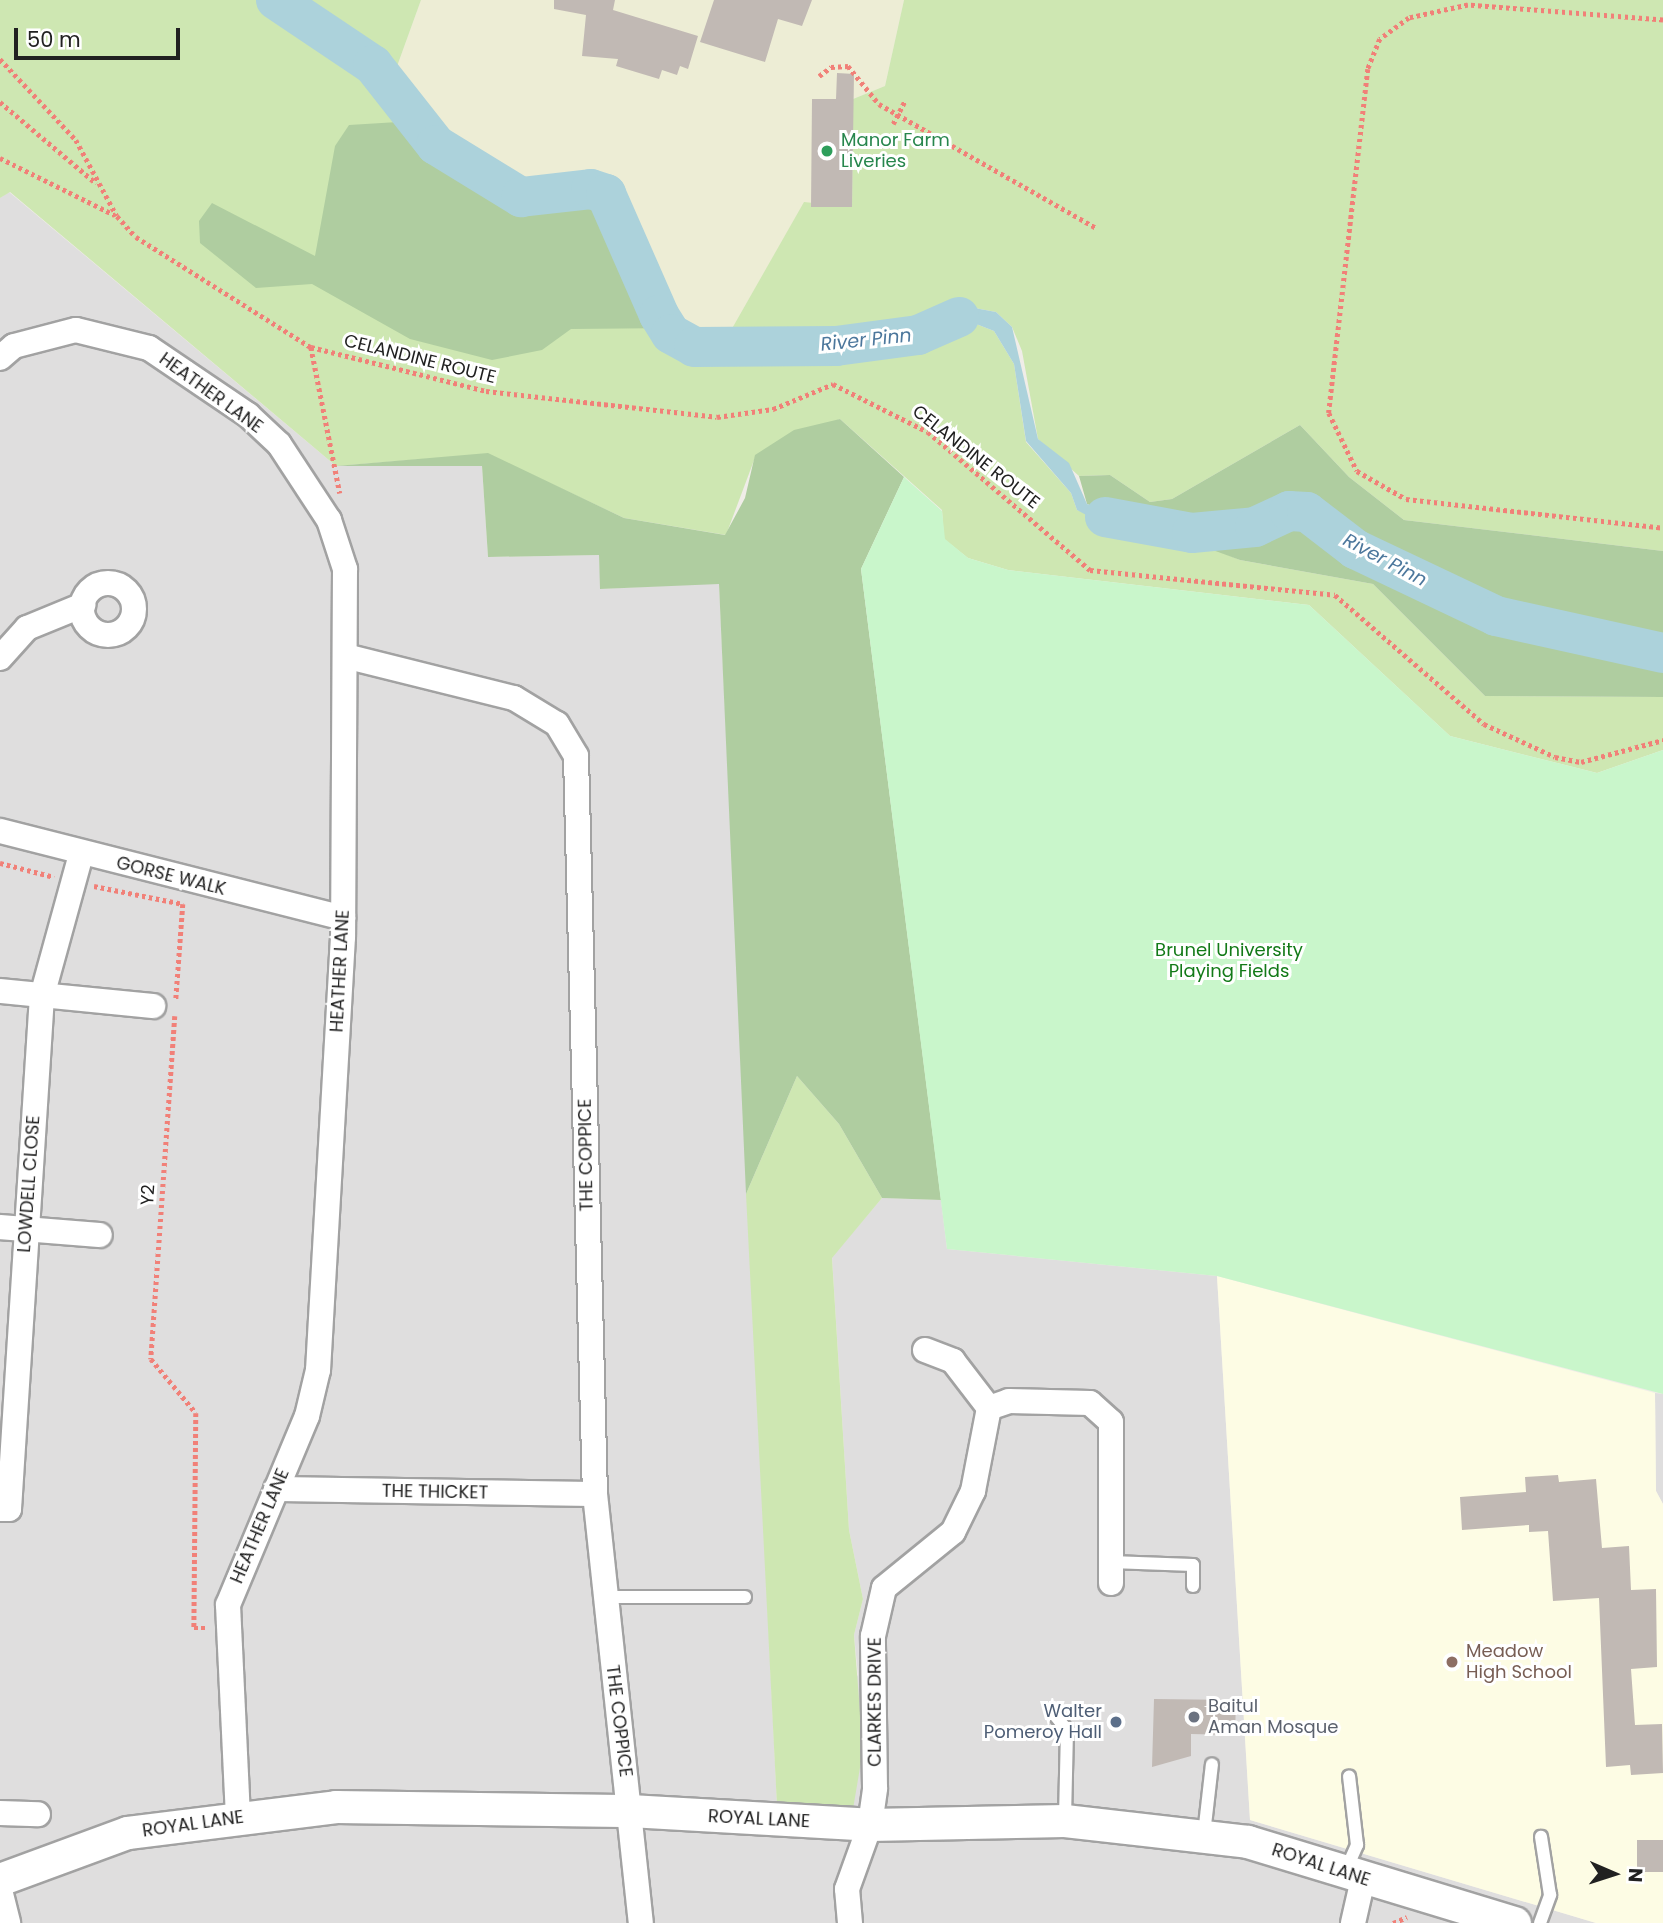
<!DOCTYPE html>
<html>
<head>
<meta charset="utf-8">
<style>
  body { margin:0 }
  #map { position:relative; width:1663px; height:1923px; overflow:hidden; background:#f0ede8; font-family:Poppins,sans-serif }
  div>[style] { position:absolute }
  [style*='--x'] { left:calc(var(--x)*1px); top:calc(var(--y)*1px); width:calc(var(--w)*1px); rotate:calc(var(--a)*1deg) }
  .residential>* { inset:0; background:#dfdede }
  .education>* { inset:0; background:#fdfce4 }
  .farmland>* { inset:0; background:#ededd5 }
  .grass>* { inset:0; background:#cee7b2 }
  .forest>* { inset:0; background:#afcda0 }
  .park>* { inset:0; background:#c9f6cb }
  .water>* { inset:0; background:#acd2db }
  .river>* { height:40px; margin:-20px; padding:0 20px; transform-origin:20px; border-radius:20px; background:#acd2db }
  .building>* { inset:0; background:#c1b9b4; transform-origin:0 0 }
  .path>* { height:4.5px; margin-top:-2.25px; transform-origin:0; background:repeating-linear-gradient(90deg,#f18078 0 3.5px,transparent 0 7px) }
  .roads { filter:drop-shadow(2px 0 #a2a2a2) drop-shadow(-2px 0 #a2a2a2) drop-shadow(0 2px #a2a2a2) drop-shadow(0 -2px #a2a2a2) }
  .service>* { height:12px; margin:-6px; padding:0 6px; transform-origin:6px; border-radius:6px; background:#fff }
  .minor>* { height:24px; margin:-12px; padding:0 12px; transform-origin:12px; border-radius:12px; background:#fff }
  .minor>.ring { margin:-12px; padding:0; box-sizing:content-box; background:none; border:24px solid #fff; border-radius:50% }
  .tertiary>* { height:32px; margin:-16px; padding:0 16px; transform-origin:16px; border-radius:16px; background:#fff }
  .dots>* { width:19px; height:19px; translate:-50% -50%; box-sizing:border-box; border:4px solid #fff; border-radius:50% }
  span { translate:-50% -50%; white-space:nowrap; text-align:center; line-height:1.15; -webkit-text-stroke:6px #fff; paint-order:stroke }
  .leisure-label { font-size:18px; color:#27864d }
  .left { translate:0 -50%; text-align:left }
  .street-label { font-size:18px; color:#212121 }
  .park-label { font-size:18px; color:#137a18 }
  .education-label { font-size:18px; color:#785e54 }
  .worship-label { font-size:18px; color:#5b616d }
  .service-label { font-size:18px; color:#4e5e75 }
  .right { translate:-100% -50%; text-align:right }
  .water-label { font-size:19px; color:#4c779c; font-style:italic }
  .north { position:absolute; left:1579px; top:1839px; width:70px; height:70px; -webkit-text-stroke:5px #fff; paint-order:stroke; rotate:93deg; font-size:19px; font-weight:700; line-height:28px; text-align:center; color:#212121 }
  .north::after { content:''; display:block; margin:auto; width:24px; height:32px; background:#212121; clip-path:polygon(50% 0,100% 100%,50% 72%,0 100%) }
  .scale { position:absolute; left:14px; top:28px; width:166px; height:32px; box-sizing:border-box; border:4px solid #212121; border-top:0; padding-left:9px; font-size:21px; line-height:24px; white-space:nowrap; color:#212121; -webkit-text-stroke:5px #fff; paint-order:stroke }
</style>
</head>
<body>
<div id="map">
  <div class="residential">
    <div style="clip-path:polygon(9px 192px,336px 466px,482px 466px,488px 557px,599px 555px,601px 589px,719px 583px,777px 1806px,858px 1675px,854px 1635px,863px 1599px,849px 1530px,832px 1257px,882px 1198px,941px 1200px,947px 1249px,1217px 1276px,1250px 1820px,1596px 1923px,0 1923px,0 198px)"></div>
    <div style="clip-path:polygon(1655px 1393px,1663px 1394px,1663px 1504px,1656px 1491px)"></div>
  </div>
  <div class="education">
    <div style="clip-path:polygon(1217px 1276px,1655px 1393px,1656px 1491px,1663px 1504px,1663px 1923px,1596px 1923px,1250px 1820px)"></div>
  </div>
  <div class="farmland">
    <div style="clip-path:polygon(421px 0,904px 0,885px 86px,853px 99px,852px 207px,804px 203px,726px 339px,700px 340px,677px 328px,652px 277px,586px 179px,522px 190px,442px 140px,391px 83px)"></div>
  </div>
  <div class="grass">
    <div style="clip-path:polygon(0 0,421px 0,391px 83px,442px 140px,522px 190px,586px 179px,612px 189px,677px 328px,700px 340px,726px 339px,804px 202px,852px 207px,853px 99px,885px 86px,904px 0,1663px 0,1663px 551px,1404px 520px,1349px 477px,1300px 425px,1172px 499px,1150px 502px,1110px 475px,1079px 476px,1038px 439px,1022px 351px,1012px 327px,996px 312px,969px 307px,923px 325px,966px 320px,994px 331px,1014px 364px,1026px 442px,1071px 493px,1077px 510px,1132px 531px,1160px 527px,1240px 560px,1373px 584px,1485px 696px,1663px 697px,1663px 750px,1597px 773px,1450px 736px,1309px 605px,1008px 570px,968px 558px,944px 539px,942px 510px,840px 419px,756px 455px,726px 535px,624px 518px,488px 454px,336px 466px,10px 192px,0 198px)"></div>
    <div style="clip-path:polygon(797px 1076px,839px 1124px,882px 1198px,832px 1258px,849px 1530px,863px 1599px,854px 1635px,863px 1750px,853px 1809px,777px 1806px,746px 1194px)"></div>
  </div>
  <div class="forest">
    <div style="clip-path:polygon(398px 122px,432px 127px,442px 140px,522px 190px,586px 179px,612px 189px,677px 328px,571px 329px,542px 350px,492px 360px,410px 339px,312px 284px,256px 288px,200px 243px,199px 221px,212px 203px,315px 256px,335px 146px,349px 125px)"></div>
    <div style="clip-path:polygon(840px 419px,904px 477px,861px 569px,941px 1200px,882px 1198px,839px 1124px,797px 1076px,746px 1194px,719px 584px,600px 589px,599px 555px,488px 557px,482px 466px,336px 466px,488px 453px,624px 518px,725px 535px,745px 498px,755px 455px,794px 430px)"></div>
    <div style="clip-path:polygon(1300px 425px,1349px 477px,1404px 520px,1663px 551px,1663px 697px,1485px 696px,1373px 584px,1240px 560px,1087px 504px,1079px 476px,1110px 475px,1150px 502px,1172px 499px)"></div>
  </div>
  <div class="park">
    <div style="clip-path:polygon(904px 477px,942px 511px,945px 539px,968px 558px,1008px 570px,1309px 605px,1450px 736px,1597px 773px,1663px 750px,1663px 1394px,1217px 1276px,947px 1249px,861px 569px)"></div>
  </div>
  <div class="water">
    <div style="clip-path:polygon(969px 307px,996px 312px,1012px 327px,1038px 439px,1069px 463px,1087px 504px,1160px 527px,1114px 530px,1077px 510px,1071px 493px,1026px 441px,1014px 364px,994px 331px,966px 320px,927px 342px,904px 335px)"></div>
  </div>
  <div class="river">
    <div style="--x:276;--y:0;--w:117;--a:33.8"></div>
    <div style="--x:373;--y:65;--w:102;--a:51.8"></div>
    <div style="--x:436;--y:145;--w:100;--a:31.5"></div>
    <div style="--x:521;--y:197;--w:70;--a:-6.5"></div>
    <div style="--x:591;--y:189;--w:16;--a:18"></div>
    <div style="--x:606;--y:194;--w:132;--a:66.3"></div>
    <div style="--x:659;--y:315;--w:22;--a:58"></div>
    <div style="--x:671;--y:334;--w:26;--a:29"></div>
    <div style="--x:694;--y:347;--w:142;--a:-0.4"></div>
    <div style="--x:836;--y:346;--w:83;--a:-7.6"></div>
    <div style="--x:918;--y:335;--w:45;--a:-23.7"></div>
    <div style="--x:1105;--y:517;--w:88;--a:10.4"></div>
    <div style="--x:1192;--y:533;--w:63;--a:-5.4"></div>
    <div style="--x:1255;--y:527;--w:38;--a:-25"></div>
    <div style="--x:1289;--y:511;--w:18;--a:3"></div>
    <div style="--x:1307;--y:512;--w:61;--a:37.6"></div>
    <div style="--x:1355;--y:549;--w:156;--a:25.4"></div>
    <div style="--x:1496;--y:616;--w:171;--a:12.5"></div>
  </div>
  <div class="building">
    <div style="clip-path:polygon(554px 0,615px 0,613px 10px,698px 36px,688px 69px,680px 66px,677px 75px,662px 70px,659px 79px,616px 66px,618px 59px,582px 56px,586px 15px,554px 9px)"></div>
    <div style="clip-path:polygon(714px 0,812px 0,802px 26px,778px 19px,765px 62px,700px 42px)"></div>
    <div style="clip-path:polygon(837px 73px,854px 74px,852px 207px,811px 207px,812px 99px,836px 99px)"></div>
    <div style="clip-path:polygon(1558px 1475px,1559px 1482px,1596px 1479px,1602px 1548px,1629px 1546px,1631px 1590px,1656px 1589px,1657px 1667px,1631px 1669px,1635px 1725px,1662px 1724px,1663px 1773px,1631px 1775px,1630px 1765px,1606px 1767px,1599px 1598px,1553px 1601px,1548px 1531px,1529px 1532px,1529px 1525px,1462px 1530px,1460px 1497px,1526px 1492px,1525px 1477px)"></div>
    <div style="clip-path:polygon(1154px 1699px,1236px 1700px,1235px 1735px,1191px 1734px,1191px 1756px,1152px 1767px)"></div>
    <div style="left:1663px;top:1840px;width:32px;height:26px;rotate:90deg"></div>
  </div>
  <div class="path">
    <div style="--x:1663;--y:20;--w:196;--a:-175.6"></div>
    <div style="--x:1468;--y:5;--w:60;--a:167.6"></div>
    <div style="--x:1409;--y:18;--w:36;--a:144"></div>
    <div style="--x:1380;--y:39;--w:32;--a:112"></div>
    <div style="--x:1368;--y:69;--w:346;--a:96.5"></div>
    <div style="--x:1329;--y:413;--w:64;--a:64.2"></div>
    <div style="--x:1357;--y:471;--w:56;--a:29.7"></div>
    <div style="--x:1406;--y:499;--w:259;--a:6.4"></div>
    <div style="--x:0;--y:59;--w:111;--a:46.8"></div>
    <div style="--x:76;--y:140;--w:86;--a:61.7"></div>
    <div style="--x:117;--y:216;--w:28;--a:48"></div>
    <div style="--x:136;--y:237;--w:207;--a:32.2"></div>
    <div style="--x:311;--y:347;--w:180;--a:14.1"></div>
    <div style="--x:486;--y:391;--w:232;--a:6.4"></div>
    <div style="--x:717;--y:417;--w:57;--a:-8.1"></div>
    <div style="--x:773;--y:409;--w:65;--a:-22.6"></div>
    <div style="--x:833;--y:384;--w:106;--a:26.8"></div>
    <div style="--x:928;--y:432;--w:213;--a:40.4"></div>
    <div style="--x:1090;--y:570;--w:246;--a:5.8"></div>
    <div style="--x:1335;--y:595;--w:197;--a:40.9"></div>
    <div style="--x:1484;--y:724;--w:78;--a:24.9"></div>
    <div style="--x:1555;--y:757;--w:26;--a:11"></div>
    <div style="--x:1581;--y:762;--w:85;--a:-15"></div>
    <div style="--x:819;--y:76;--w:15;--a:-37"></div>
    <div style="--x:831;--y:67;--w:17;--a:-3"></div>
    <div style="--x:848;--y:66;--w:49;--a:50.8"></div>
    <div style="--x:879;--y:104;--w:250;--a:29.7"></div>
    <div style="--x:0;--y:102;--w:126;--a:40.2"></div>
    <div style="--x:893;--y:124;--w:27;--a:-63"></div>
    <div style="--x:0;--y:158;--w:128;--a:26.4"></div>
    <div style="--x:311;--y:347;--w:149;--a:78.8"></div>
    <div style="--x:0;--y:863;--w:56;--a:14.5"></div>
    <div style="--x:94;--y:886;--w:91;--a:11.4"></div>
    <div style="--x:183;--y:904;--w:96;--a:94.2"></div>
    <div style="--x:175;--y:1016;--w:344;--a:94"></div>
    <div style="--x:151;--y:1359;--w:70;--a:50.2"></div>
    <div style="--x:196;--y:1413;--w:215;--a:90.5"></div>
    <div style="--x:194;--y:1628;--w:13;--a:0"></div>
    <div style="--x:1393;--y:1923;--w:15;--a:-23"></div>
  </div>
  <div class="roads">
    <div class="service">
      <div style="--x:1111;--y:1562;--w:82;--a:2.1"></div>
      <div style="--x:1193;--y:1565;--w:21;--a:90"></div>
      <div style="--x:604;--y:1597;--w:141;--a:0"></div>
      <div style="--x:1054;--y:1714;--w:21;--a:51"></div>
      <div style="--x:1067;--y:1730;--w:90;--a:91.3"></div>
      <div style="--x:1204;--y:1834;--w:70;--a:-83.5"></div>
      <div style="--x:1345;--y:1872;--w:30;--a:-66"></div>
      <div style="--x:1357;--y:1845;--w:69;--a:-96.6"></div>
      <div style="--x:1540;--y:1923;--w:30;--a:-70"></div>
      <div style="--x:1550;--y:1895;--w:59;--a:-98.8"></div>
    </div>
    <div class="minor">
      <div style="--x:0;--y:358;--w:18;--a:-41"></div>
      <div style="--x:14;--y:346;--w:64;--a:-14.5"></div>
      <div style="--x:76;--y:330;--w:75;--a:13.9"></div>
      <div style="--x:149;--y:348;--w:120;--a:34.1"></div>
      <div style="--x:248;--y:415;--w:42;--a:43.1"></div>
      <div style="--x:279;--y:444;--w:91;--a:56.7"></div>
      <div style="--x:329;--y:520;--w:52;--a:71.9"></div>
      <div style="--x:345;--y:569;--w:368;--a:90.3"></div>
      <div style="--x:343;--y:937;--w:434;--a:93.3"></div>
      <div style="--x:318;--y:1370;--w:47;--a:103.4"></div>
      <div style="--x:307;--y:1416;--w:205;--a:112.7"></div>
      <div style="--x:228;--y:1605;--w:212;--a:87.3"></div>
      <div class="ring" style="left:82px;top:583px;width:28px;height:28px"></div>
      <div style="--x:349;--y:657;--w:170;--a:14"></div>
      <div style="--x:514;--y:698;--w:50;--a:31.2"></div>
      <div style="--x:557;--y:724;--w:37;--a:59"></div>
      <div style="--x:576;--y:756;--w:738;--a:88.53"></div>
      <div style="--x:595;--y:1494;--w:431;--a:83.9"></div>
      <div style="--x:0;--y:658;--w:40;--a:-48"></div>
      <div style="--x:27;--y:628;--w:61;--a:-22.3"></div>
      <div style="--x:0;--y:831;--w:354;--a:14.2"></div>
      <div style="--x:0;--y:991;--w:154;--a:5.6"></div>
      <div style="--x:0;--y:1227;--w:100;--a:4.6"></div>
      <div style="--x:925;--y:1350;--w:30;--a:21"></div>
      <div style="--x:953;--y:1361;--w:59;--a:52.5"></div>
      <div style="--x:276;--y:1489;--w:319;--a:0.9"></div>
      <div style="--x:0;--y:1509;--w:9;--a:0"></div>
      <div style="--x:9;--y:1509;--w:514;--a:-86.32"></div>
      <div style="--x:42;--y:996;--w:147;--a:-74.6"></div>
      <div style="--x:0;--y:1813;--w:38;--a:2"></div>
      <div style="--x:0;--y:1890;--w:34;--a:76"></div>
      <div style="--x:850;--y:1923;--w:34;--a:-95"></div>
      <div style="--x:847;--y:1889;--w:68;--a:-70.2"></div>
      <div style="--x:870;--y:1825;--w:37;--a:-82"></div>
      <div style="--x:875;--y:1788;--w:152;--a:-90.8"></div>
      <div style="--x:873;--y:1636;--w:49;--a:-77.1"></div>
      <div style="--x:884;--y:1588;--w:89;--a:-39.1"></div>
      <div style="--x:953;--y:1532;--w:46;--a:-64"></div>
      <div style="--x:973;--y:1491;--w:85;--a:-79.1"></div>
      <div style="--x:989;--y:1408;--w:21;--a:-19"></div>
      <div style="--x:1009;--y:1401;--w:81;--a:1.4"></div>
      <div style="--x:1090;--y:1403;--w:28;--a:42"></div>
      <div style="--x:1111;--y:1422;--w:161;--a:90"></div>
      <div style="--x:1353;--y:1923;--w:45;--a:-77.2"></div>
    </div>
    <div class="tertiary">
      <div style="--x:0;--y:1880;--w:136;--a:-20.2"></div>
      <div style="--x:128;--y:1833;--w:210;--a:-7.1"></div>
      <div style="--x:336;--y:1807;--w:294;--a:0.8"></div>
      <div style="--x:630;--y:1811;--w:240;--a:3.3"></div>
      <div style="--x:870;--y:1825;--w:195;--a:-1.2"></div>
      <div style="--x:1065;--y:1821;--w:184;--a:6.5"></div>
      <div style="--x:1248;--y:1842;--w:279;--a:16.9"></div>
    </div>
  </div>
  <div class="dots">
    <div style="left:827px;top:151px;background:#2e9e5b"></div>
    <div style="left:1452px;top:1662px;background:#8d6e63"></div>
    <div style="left:1194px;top:1717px;background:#6b7280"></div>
    <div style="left:1116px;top:1722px;background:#5c6f8a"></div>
  </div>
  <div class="leisure-label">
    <span class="left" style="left:841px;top:151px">Manor Farm<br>Liveries</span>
  </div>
  <div class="street-label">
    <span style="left:420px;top:359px;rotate:14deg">CELANDINE ROUTE</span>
    <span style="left:211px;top:393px;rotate:36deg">HEATHER LANE</span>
    <span style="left:976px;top:457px;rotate:38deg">CELANDINE ROUTE</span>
    <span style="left:171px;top:876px;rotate:14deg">GORSE WALK</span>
    <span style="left:340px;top:971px;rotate:-87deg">HEATHER LANE</span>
    <span style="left:586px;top:1155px;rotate:-91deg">THE COPPICE</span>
    <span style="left:29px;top:1184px;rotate:-86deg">LOWDELL CLOSE</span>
    <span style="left:148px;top:1195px;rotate:-86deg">Y2</span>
    <span style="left:435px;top:1492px;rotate:1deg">THE THICKET</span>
    <span style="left:260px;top:1526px;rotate:-67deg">HEATHER LANE</span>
    <span style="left:875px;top:1702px;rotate:-90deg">CLARKES DRIVE</span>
    <span style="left:619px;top:1721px;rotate:83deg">THE COPPICE</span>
    <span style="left:759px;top:1819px;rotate:3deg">ROYAL LANE</span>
    <span style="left:193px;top:1824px;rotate:-8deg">ROYAL LANE</span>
    <span style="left:1321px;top:1865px;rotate:18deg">ROYAL LANE</span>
  </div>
  <div class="park-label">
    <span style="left:1229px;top:961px">Brunel University<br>Playing Fields</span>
  </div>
  <div class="education-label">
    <span class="left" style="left:1466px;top:1662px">Meadow<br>High School</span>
  </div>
  <div class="worship-label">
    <span class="left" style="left:1208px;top:1717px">Baitul<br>Aman Mosque</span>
  </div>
  <div class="service-label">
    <span class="right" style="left:1102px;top:1722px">Walter<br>Pomeroy Hall</span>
  </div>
  <div class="water-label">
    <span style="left:866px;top:340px;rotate:-6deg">River Pinn</span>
    <span style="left:1385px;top:560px;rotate:28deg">River Pinn</span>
  </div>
  <div class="north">N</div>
  <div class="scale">50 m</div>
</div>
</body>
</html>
